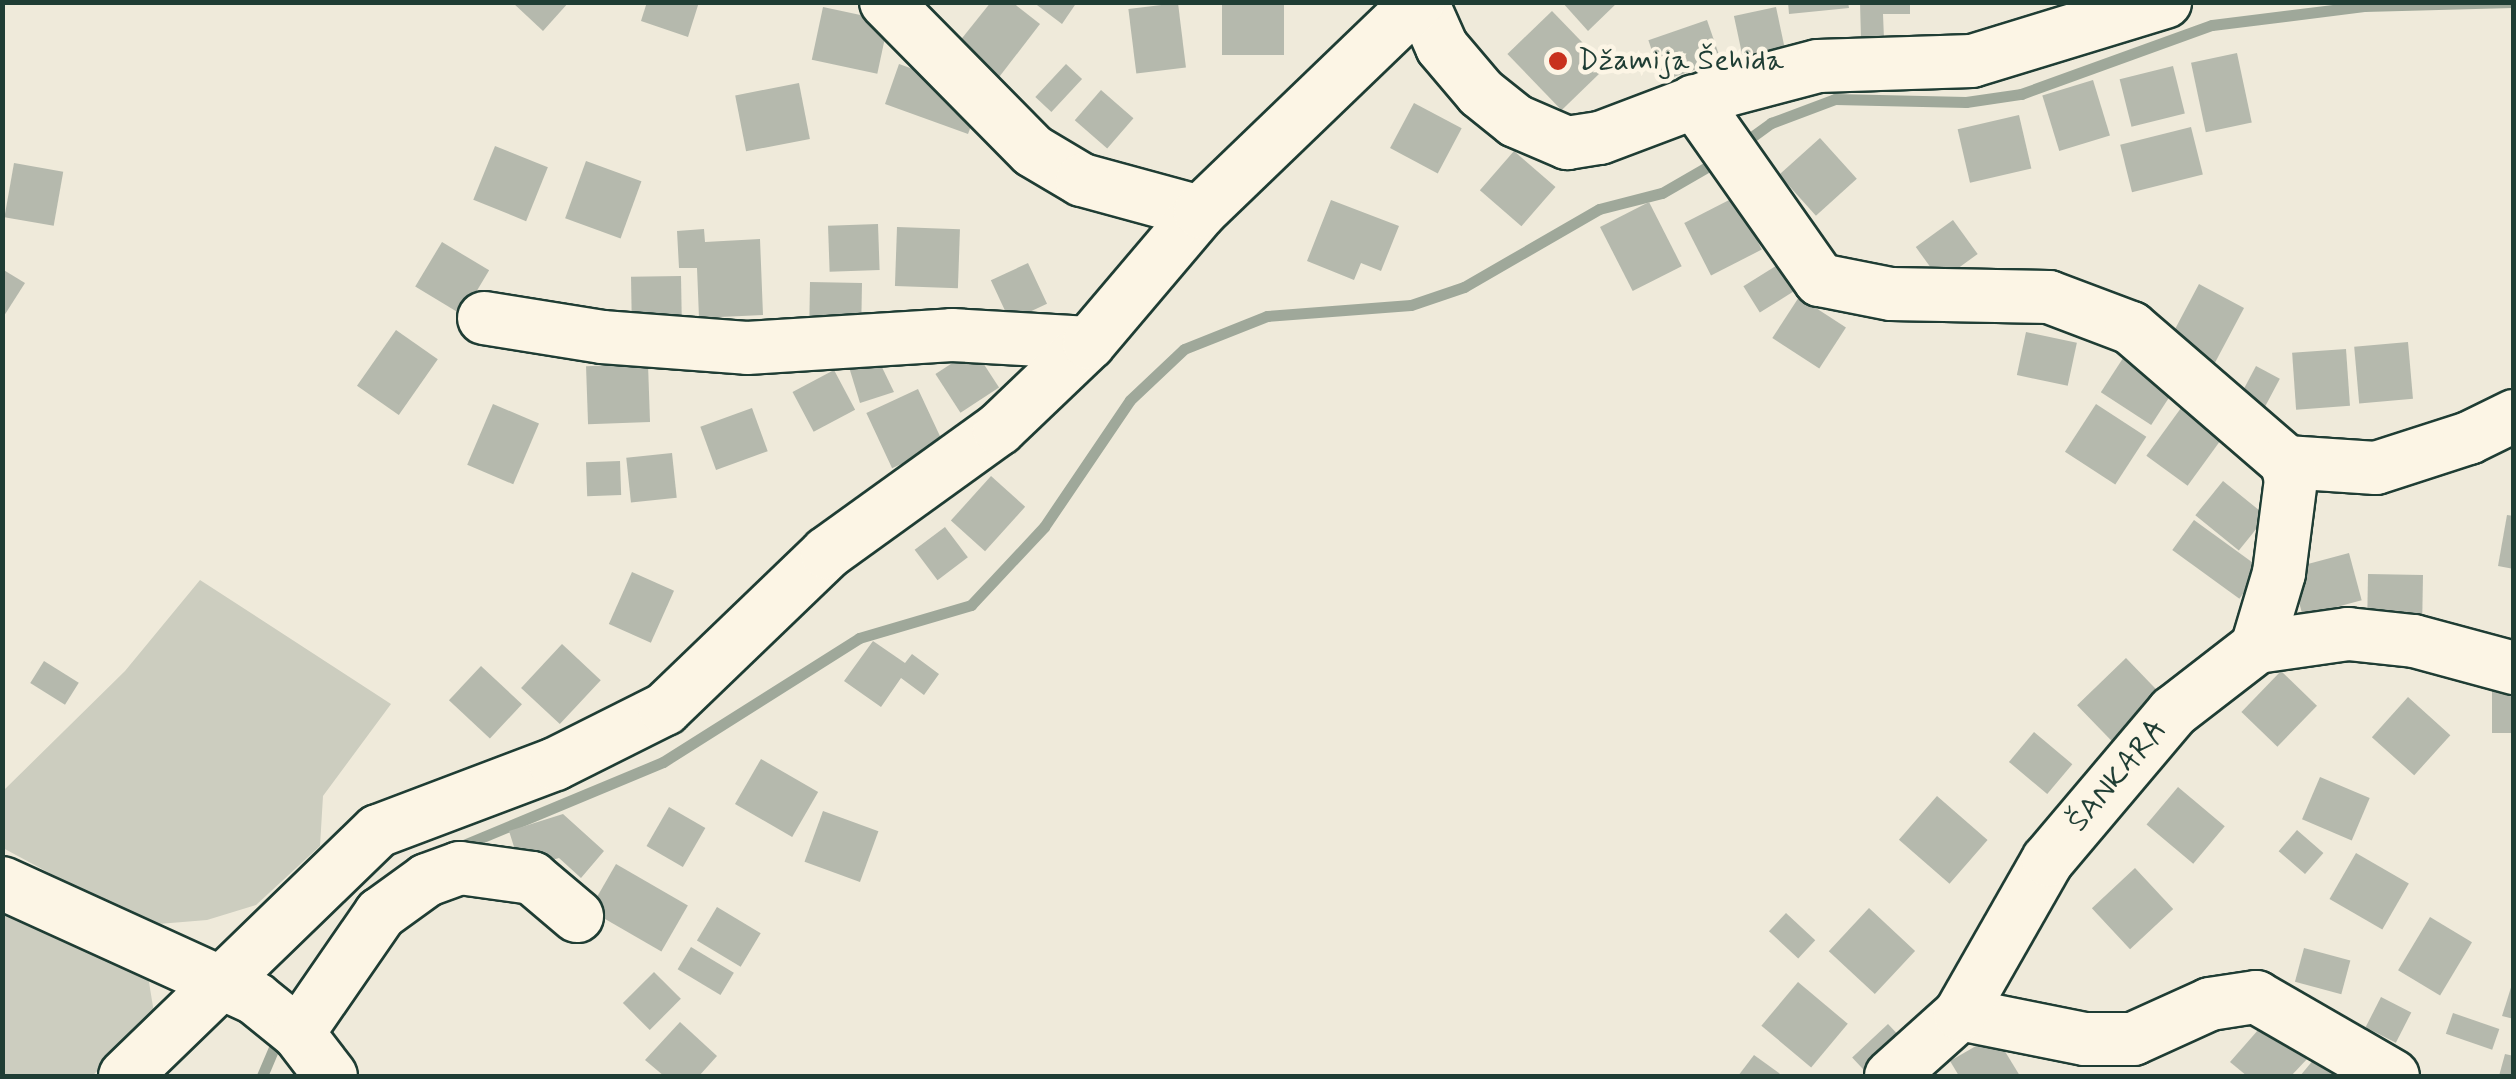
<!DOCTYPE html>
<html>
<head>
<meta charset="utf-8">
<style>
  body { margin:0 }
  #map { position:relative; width:2516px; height:1079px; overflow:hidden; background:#efeada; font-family:Mynerve,sans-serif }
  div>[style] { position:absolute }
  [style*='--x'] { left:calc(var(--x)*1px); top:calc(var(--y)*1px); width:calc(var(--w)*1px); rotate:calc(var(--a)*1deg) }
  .green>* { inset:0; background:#cccdbf }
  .stream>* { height:11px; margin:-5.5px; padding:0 5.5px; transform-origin:5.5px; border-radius:5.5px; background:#9fa89a }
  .building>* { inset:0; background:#b5b9ad; transform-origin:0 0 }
  .roads { filter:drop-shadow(2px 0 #1f3d34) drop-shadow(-2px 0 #1f3d34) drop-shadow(0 2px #1f3d34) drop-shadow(0 -2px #1f3d34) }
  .minor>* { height:52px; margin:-26px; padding:0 26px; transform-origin:26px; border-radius:26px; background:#fcf5e5 }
  .dots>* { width:28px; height:28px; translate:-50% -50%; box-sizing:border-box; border:5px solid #fcf5e5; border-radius:50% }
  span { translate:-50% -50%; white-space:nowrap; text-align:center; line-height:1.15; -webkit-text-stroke:9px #fcf5e5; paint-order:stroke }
  .poi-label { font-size:30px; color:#1f3d34 }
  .left { translate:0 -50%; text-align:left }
  .street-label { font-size:30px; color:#1f3d34 }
  .frame { position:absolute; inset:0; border:5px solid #1f3d34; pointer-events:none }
</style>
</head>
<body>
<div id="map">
  <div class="green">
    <div style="clip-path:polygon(200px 580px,391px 704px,323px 796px,320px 846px,256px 905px,207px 920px,146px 925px,3px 848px,3px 791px,125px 671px)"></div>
    <div style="clip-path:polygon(2px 904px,148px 976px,155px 1019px,92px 1076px,3px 1076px)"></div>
  </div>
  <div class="stream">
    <div style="--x:1742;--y:144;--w:36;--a:-36"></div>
    <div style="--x:1771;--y:123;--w:68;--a:-20.6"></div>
    <div style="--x:1835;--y:99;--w:131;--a:1.3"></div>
    <div style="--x:1966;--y:102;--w:56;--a:-8.3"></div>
    <div style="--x:2021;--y:94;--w:203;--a:-19.9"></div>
    <div style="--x:2212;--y:25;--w:153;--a:-7.1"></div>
    <div style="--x:2364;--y:6;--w:148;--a:-1.5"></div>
    <div style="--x:454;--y:849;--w:226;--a:-22.6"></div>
    <div style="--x:663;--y:762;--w:232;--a:-32.3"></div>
    <div style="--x:859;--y:638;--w:117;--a:-16.4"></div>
    <div style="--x:971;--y:605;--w:107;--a:-46.9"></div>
    <div style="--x:1044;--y:527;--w:153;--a:-55.9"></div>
    <div style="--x:1130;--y:400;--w:74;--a:-43.4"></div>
    <div style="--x:1184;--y:349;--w:89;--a:-21.7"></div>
    <div style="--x:1267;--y:316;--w:144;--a:-4.4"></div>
    <div style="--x:1411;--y:305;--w:56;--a:-18.8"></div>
    <div style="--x:1464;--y:287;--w:156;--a:-30"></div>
    <div style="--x:1599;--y:209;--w:65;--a:-14.3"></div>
    <div style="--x:1662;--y:193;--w:66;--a:-30.1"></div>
    <div style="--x:262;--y:1076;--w:43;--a:-67"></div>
  </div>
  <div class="building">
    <div style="clip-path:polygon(512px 2px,569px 2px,543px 31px)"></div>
    <div style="clip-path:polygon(647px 2px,699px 2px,688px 37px,641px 21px)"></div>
    <div style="clip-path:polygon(991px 2px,1012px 2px,1040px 24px,993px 85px,951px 52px)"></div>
    <div style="clip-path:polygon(1033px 2px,1077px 2px,1062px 24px)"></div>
    <div style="left:1222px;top:2px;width:62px;height:53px"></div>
    <div style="clip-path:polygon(1562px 2px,1618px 2px,1588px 31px)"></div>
    <div style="clip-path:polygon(1788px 2px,1848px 2px,1849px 8px,1789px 14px)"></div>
    <div style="clip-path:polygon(1860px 2px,1910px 2px,1910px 14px,1883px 14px,1884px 39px,1861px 39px)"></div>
    <div style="left:1178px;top:3px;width:65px;height:50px;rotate:83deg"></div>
    <div style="left:823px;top:7px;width:67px;height:54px;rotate:12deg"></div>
    <div style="left:1776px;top:7px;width:50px;height:43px;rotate:78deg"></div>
    <div style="left:1552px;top:11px;width:78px;height:62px;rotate:46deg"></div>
    <div style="left:1707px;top:20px;width:43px;height:62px;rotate:71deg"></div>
    <div style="left:2237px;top:53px;width:71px;height:47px;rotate:78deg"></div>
    <div style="clip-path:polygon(899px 64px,955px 84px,978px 107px,968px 134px,885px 104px)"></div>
    <div style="left:1066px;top:64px;width:22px;height:45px;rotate:43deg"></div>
    <div style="left:2173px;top:66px;width:49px;height:55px;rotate:76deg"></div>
    <div style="left:2093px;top:80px;width:58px;height:53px;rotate:73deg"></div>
    <div style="left:799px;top:83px;width:57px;height:65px;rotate:79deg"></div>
    <div style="left:1101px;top:90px;width:43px;height:40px;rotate:41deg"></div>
    <div style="left:1414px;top:103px;width:54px;height:51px;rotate:28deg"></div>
    <div style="left:2019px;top:115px;width:55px;height:63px;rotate:77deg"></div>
    <div style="left:2191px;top:127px;width:49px;height:73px;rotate:76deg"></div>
    <div style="left:1820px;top:138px;width:55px;height:55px;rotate:48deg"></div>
    <div style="left:495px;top:146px;width:57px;height:58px;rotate:22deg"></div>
    <div style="left:1514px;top:151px;width:55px;height:52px;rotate:41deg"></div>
    <div style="left:586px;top:161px;width:59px;height:61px;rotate:20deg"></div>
    <div style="left:14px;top:163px;width:50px;height:55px;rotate:10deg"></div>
    <div style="left:1735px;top:197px;width:59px;height:57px;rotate:63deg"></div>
    <div style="clip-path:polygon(1331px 200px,1399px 226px,1381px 271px,1361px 263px,1354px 280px,1307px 261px)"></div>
    <div style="left:1649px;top:202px;width:72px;height:55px;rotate:63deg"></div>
    <div style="left:1953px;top:220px;width:42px;height:46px;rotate:54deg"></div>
    <div style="left:878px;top:224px;width:46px;height:50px;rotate:88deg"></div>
    <div style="left:897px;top:227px;width:63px;height:59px;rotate:2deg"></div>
    <div style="clip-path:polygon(704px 229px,705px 242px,760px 239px,763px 315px,699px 318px,697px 268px,679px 268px,677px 231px)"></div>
    <div style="left:442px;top:242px;width:55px;height:52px;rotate:31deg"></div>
    <div style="left:1028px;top:263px;width:45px;height:41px;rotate:65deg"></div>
    <div style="left:1779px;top:264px;width:31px;height:42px;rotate:58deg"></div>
    <div style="clip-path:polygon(2px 269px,25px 283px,2px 319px)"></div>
    <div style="left:681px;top:276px;width:52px;height:50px;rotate:89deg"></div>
    <div style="left:810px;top:282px;width:52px;height:46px;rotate:1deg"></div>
    <div style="left:2199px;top:284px;width:51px;height:62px;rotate:28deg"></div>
    <div style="left:1799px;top:297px;width:56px;height:49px;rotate:33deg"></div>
    <div style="left:396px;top:330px;width:51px;height:68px;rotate:35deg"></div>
    <div style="left:2026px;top:332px;width:52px;height:44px;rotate:12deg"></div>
    <div style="left:2408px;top:342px;width:57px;height:54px;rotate:85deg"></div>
    <div style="left:974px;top:349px;width:46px;height:46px;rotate:57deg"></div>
    <div style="left:2346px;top:349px;width:57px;height:54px;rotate:86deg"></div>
    <div style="left:2127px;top:352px;width:60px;height:48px;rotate:33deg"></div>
    <div style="clip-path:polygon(878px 359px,894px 392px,860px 403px,849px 367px)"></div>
    <div style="left:648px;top:364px;width:58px;height:62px;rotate:88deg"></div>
    <div style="left:2256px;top:366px;width:27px;height:41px;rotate:28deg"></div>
    <div style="left:834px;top:370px;width:45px;height:47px;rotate:62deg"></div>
    <div style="left:918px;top:389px;width:61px;height:57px;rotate:65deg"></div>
    <div style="left:493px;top:404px;width:50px;height:66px;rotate:23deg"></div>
    <div style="left:2096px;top:404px;width:60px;height:57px;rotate:33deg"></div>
    <div style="left:752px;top:408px;width:46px;height:55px;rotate:70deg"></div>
    <div style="left:2181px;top:408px;width:51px;height:59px;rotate:36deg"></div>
    <div style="left:672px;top:453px;width:45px;height:46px;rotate:84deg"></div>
    <div style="left:620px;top:461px;width:34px;height:34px;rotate:88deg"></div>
    <div style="left:991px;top:476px;width:46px;height:60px;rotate:42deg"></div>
    <div style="left:2223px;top:481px;width:56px;height:44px;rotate:39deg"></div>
    <div style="clip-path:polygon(2507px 515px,2514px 516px,2514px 569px,2498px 566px)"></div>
    <div style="left:2194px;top:520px;width:83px;height:37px;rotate:36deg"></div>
    <div style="left:945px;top:527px;width:38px;height:38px;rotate:53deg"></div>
    <div style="left:2349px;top:553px;width:49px;height:61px;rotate:75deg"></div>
    <div style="left:632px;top:572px;width:46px;height:57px;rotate:24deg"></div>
    <div style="left:2368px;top:574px;width:55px;height:49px;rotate:1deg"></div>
    <div style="clip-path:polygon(873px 641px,905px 663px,912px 654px,939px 674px,924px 695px,901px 678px,881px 707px,844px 681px)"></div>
    <div style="left:562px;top:644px;width:53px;height:60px;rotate:43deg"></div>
    <div style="left:2126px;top:658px;width:61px;height:68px;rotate:46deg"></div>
    <div style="left:44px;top:661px;width:41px;height:26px;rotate:32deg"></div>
    <div style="left:481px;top:666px;width:56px;height:47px;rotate:43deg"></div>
    <div style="left:2281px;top:671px;width:50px;height:57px;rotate:44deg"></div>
    <div style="left:2492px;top:691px;width:22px;height:42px"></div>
    <div style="left:2408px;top:697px;width:57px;height:54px;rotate:42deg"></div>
    <div style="left:2034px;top:732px;width:50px;height:39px;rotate:40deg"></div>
    <div style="left:761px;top:759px;width:66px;height:52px;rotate:30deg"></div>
    <div style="left:2320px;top:777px;width:54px;height:46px;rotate:23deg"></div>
    <div style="left:2178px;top:787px;width:61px;height:49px;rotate:40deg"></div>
    <div style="left:1937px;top:796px;width:67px;height:58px;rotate:41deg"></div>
    <div style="left:669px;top:807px;width:42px;height:45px;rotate:30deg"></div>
    <div style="left:823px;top:811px;width:59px;height:54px;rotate:20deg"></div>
    <div style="clip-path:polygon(563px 814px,604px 851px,581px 878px,559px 858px,521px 869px,509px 831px)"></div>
    <div style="left:2297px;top:830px;width:35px;height:28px;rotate:41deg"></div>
    <div style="left:2356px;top:853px;width:61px;height:53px;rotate:30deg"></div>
    <div style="left:616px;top:864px;width:83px;height:53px;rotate:30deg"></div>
    <div style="left:2135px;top:868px;width:56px;height:59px;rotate:47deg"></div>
    <div style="left:717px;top:907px;width:51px;height:39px;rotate:31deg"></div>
    <div style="left:1869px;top:908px;width:63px;height:59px;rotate:43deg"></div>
    <div style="left:1786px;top:913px;width:40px;height:25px;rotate:43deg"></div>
    <div style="left:2430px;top:917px;width:49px;height:62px;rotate:31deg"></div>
    <div style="left:691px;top:947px;width:50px;height:26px;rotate:31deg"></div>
    <div style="left:2304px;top:948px;width:48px;height:35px;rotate:15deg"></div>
    <div style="left:654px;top:972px;width:38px;height:44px;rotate:45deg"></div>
    <div style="clip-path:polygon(2514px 978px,2514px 1019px,2502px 1016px)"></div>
    <div style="left:1798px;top:982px;width:65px;height:57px;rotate:40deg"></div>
    <div style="left:2381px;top:997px;width:34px;height:34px;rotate:27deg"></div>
    <div style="left:2453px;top:1013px;width:49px;height:22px;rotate:19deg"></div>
    <div style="clip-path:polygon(2266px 1021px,2308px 1058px,2291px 1076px,2247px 1076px,2230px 1062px)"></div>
    <div style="clip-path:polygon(680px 1022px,717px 1056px,699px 1076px,664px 1076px,645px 1060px)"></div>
    <div style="left:1888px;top:1024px;width:25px;height:49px;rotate:47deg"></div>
    <div style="clip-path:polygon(1995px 1035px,2020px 1076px,1959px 1076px,1950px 1061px)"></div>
    <div style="clip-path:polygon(2319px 1053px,2348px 1076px,2300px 1076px)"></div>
    <div style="clip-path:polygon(2505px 1054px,2514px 1056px,2514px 1076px,2499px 1076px)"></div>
    <div style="clip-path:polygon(1754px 1055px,1783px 1076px,1738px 1076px)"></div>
  </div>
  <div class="roads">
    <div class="minor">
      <div style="--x:886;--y:2;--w:209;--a:45.4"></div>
      <div style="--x:1033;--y:151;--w:57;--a:30.6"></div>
      <div style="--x:1082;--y:180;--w:122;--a:15.2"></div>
      <div style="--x:1422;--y:2;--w:49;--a:66"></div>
      <div style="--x:1442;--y:47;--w:60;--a:49.7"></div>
      <div style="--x:1481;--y:93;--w:45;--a:38.7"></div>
      <div style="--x:1516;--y:121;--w:56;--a:23.3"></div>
      <div style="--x:1567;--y:143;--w:33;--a:-9"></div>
      <div style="--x:1600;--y:138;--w:136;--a:-20.7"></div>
      <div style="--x:1727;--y:90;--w:94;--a:-14.8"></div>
      <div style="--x:1818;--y:66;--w:154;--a:-1.9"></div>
      <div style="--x:1972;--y:61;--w:202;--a:-17"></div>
      <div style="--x:1694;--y:101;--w:219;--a:54.9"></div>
      <div style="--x:1820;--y:280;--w:72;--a:11.2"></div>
      <div style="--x:1891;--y:294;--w:158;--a:1.1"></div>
      <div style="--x:2049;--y:297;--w:88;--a:20.7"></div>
      <div style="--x:2131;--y:328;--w:205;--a:40.8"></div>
      <div style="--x:2286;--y:462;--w:90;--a:3.8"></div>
      <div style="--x:2376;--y:468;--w:98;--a:-17.9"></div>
      <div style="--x:2469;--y:438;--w:50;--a:-26.1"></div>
      <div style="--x:484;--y:318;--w:120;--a:9.1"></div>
      <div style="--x:602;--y:337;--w:145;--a:4.3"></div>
      <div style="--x:747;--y:348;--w:205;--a:-3.6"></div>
      <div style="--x:952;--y:335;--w:137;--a:3.3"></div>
      <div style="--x:2257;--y:647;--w:92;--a:-8.1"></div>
      <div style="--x:2348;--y:634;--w:66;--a:6.1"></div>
      <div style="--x:2414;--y:641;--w:104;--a:15.1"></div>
      <div style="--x:2;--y:883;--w:279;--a:24.5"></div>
      <div style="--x:256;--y:999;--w:54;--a:39"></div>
      <div style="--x:298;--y:1033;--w:54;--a:52.5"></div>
      <div style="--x:1960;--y:1014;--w:127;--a:11.3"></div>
      <div style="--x:2085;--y:1039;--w:48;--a:0"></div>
      <div style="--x:2133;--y:1039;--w:85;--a:-24.4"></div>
      <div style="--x:2210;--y:1004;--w:47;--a:-8.7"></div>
      <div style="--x:2256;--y:997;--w:158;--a:30"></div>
      <div style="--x:298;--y:1033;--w:145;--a:-55.4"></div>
      <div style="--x:380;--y:914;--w:58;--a:-35.9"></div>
      <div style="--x:427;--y:880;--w:35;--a:-20"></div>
      <div style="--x:460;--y:868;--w:73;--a:7.9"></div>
      <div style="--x:532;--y:878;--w:59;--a:40.2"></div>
      <div style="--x:125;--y:1076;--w:352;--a:-44.1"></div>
      <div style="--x:378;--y:831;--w:189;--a:-20.7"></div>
      <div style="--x:555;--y:764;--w:123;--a:-26.6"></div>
      <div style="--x:665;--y:709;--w:225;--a:-43.9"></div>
      <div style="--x:827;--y:553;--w:212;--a:-35.8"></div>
      <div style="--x:999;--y:429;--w:124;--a:-43.7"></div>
      <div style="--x:1089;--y:343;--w:172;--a:-49.7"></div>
      <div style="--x:1200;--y:212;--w:303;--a:-43.9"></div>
      <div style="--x:1891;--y:1076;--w:93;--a:-41.9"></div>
      <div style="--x:1960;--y:1014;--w:177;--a:-60.3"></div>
      <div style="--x:2048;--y:860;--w:194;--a:-49.8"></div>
      <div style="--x:2173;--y:712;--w:106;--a:-37.7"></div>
      <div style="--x:2257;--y:647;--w:77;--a:-73.4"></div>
      <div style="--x:2279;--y:573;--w:95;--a:-82.7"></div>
      <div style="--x:2291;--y:479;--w:18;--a:-106"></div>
    </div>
  </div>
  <div class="dots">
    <div style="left:1558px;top:61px;background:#c8321e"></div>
  </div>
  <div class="poi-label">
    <span class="left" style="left:1578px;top:61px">Džamija Šehida</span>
  </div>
  <div class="street-label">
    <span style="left:2118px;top:776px;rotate:-50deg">ŠANKARA</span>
  </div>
  <div class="frame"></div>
</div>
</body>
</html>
